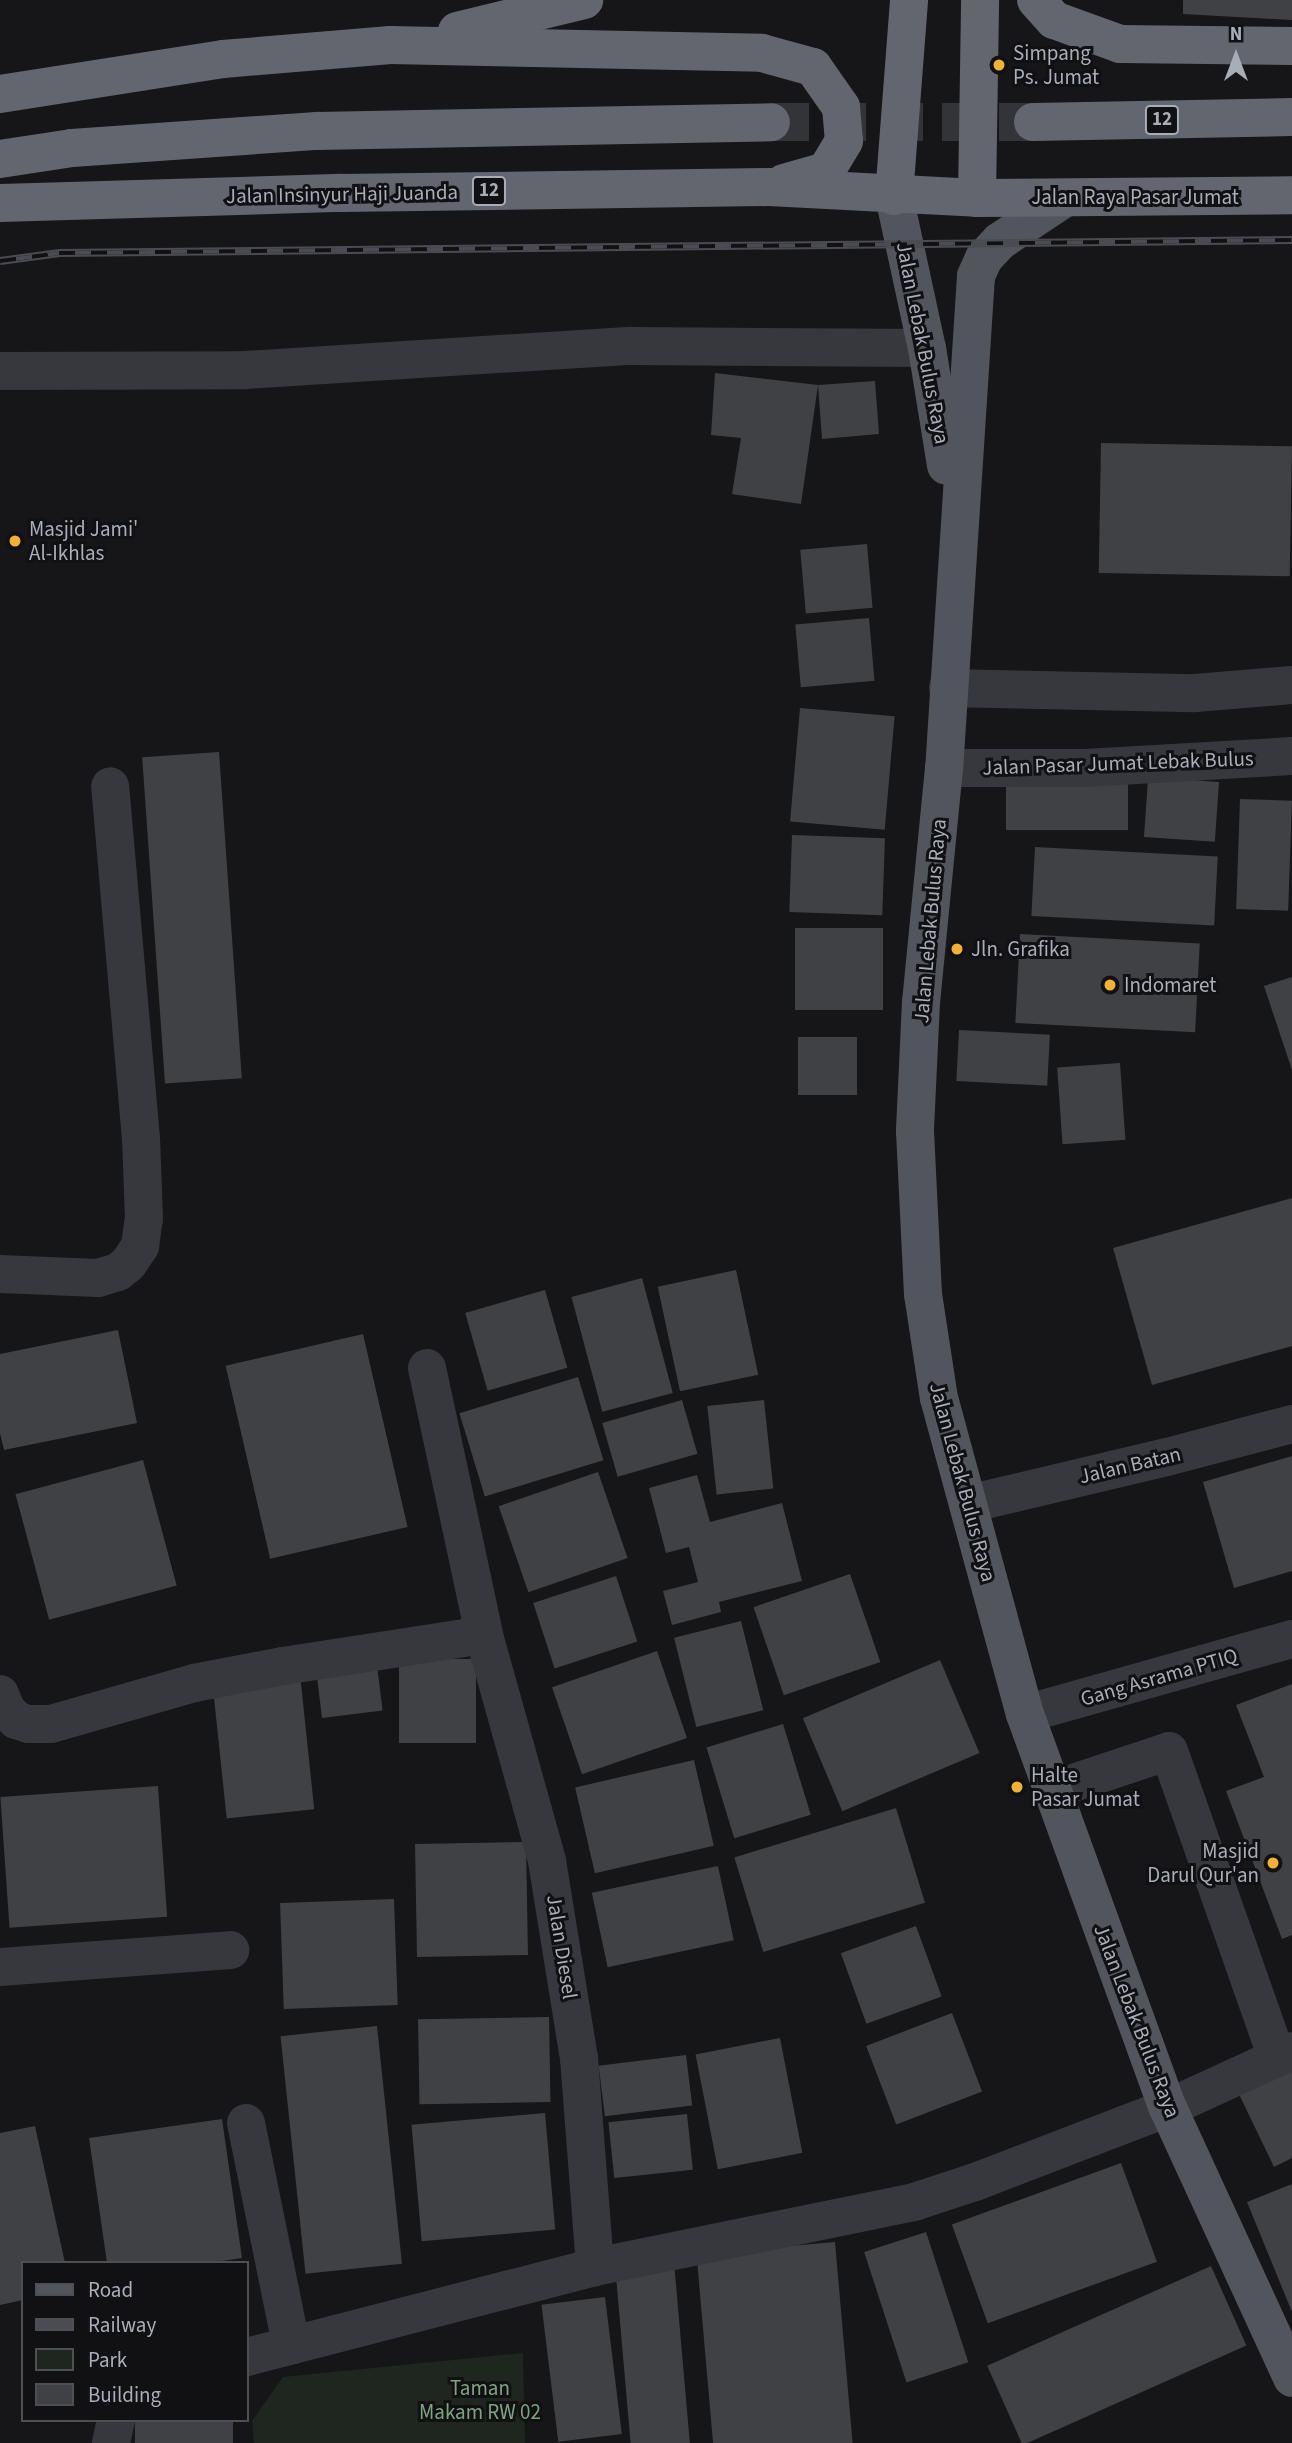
<!DOCTYPE html>
<html>
<head>
<meta charset="utf-8">
<style>
  body { margin:0 }
  #map { position:relative; width:1292px; height:2443px; overflow:hidden; background:#161618; font-family:"Source Sans 3",sans-serif }
  div>[style] { position:absolute }
  [style*='--x'] { left:calc(var(--x)*1px); top:calc(var(--y)*1px); width:calc(var(--w)*1px); rotate:calc(var(--a)*1deg) }
  .green>* { inset:0; background:#1e261f }
  .building>* { inset:0; background:#404145; transform-origin:0 0 }
  .highway-tunnel>* { height:38px; margin-top:-19px; transform-origin:0; background:repeating-linear-gradient(90deg,#333438 0 38px,transparent 0 57px) }
  .minor>* { height:38px; margin:-19px; padding:0 19px; transform-origin:19px; border-radius:19px; background:#37383d }
  .major>* { height:38px; margin:-19px; padding:0 19px; transform-origin:19px; border-radius:19px; background:#53555c }
  .highway>* { height:38px; margin:-19px; padding:0 19px; transform-origin:19px; border-radius:19px; background:#63666e }
  .rail>* { height:8px; margin-top:-4px; transform-origin:0; background:repeating-linear-gradient(90deg,#111113 0 16px,#4a4c52 0 32px); box-sizing:border-box; border-block:2px solid #4a4c52 }
  .dots>* { width:19px; height:19px; translate:-50% -50%; box-sizing:border-box; border:4px solid #111113; border-radius:50% }
  span { translate:-50% -50%; white-space:nowrap; text-align:center; line-height:1.15; -webkit-text-stroke:6px #111113; paint-order:stroke }
  .shield-label span { padding:2px 5px; background:#111113; border:2px solid; border-radius:5px; -webkit-text-stroke-width:0 }
  .shield-label { font-size:19px; color:#a8adb8; font-weight:700 }
  .poi-label { font-size:21px; color:#a8adb8 }
  .left { translate:0 -50%; text-align:left }
  .right { translate:-100% -50%; text-align:right }
  .street-label { font-size:21px; color:#a8adb8 }
  .park-label { font-size:21px; color:#7fa381 }
  .legend { position:absolute; left:21px; top:2261px; width:228px; height:161px; box-sizing:border-box; background:#111113; border:2px solid #4d4f55; margin:0; padding:9px 12px; list-style:none; font-size:21px; color:#a8adb8 }
  .legend li { display:flex; align-items:center; gap:14px; height:35px }
  .legend b { width:35px; border:2px solid #4d4f55 }
  .north { position:absolute; left:1201px; top:21px; width:70px; height:70px; -webkit-text-stroke:5px #111113; paint-order:stroke; rotate:0deg; font-size:19px; font-weight:700; line-height:28px; text-align:center; color:#a8adb8 }
  .north::after { content:''; display:block; margin:auto; width:24px; height:32px; background:#a8adb8; clip-path:polygon(50% 0,100% 100%,50% 72%,0 100%) }
</style>
</head>
<body>
<div id="map">
  <div class="green">
    <div style="clip-path:polygon(523px 2353px,525px 2443px,254px 2443px,252px 2421px,283px 2377px)"></div>
  </div>
  <div class="building">
    <div style="clip-path:polygon(1183px 0,1292px 0,1292px 20px,1183px 14px)"></div>
    <div style="clip-path:polygon(715px 373px,818px 385px,875px 381px,879px 434px,822px 439px,818px 385px,801px 504px,732px 494px,741px 438px,711px 435px)"></div>
    <div style="left:1101px;top:443px;width:191px;height:130px;rotate:1deg"></div>
    <div style="left:867px;top:544px;width:64px;height:67px;rotate:85deg"></div>
    <div style="left:869px;top:618px;width:63px;height:74px;rotate:85deg"></div>
    <div style="left:800px;top:708px;width:95px;height:114px;rotate:5deg"></div>
    <div style="left:219px;top:752px;width:327px;height:77px;rotate:86deg"></div>
    <div style="left:1006px;top:781px;width:122px;height:49px"></div>
    <div style="left:1219px;top:782px;width:60px;height:71px;rotate:94deg"></div>
    <div style="left:1240px;top:799px;width:52px;height:110px;rotate:2deg"></div>
    <div style="left:792px;top:835px;width:93px;height:77px;rotate:2deg"></div>
    <div style="left:1035px;top:847px;width:183px;height:69px;rotate:3deg"></div>
    <div style="left:795px;top:928px;width:88px;height:82px"></div>
    <div style="left:1020px;top:934px;width:180px;height:89px;rotate:3deg"></div>
    <div style="clip-path:polygon(1292px 977px,1292px 1070px,1264px 986px)"></div>
    <div style="left:959px;top:1030px;width:91px;height:51px;rotate:3deg"></div>
    <div style="left:798px;top:1037px;width:59px;height:58px"></div>
    <div style="left:1120px;top:1063px;width:77px;height:63px;rotate:86deg"></div>
    <div style="clip-path:polygon(1292px 1198px,1292px 1346px,1152px 1385px,1113px 1248px)"></div>
    <div style="left:736px;top:1270px;width:107px;height:80px;rotate:78deg"></div>
    <div style="left:642px;top:1278px;width:119px;height:73px;rotate:75deg"></div>
    <div style="left:545px;top:1290px;width:81px;height:83px;rotate:74deg"></div>
    <div style="clip-path:polygon(118px 1330px,137px 1423px,4px 1450px,0 1433px,0 1354px)"></div>
    <div style="left:363px;top:1334px;width:198px;height:141px;rotate:77deg"></div>
    <div style="left:578px;top:1377px;width:87px;height:124px;rotate:73deg"></div>
    <div style="left:682px;top:1400px;width:56px;height:83px;rotate:74deg"></div>
    <div style="left:764px;top:1400px;width:89px;height:57px;rotate:84deg"></div>
    <div style="clip-path:polygon(1292px 1456px,1292px 1571px,1234px 1588px,1203px 1482px)"></div>
    <div style="left:143px;top:1460px;width:130px;height:132px;rotate:75deg"></div>
    <div style="left:598px;top:1472px;width:91px;height:105px;rotate:71deg"></div>
    <div style="clip-path:polygon(697px 1475px,710px 1522px,782px 1503px,802px 1581px,719px 1602px,721px 1612px,672px 1625px,663px 1591px,698px 1582px,689px 1547px,666px 1553px,649px 1488px)"></div>
    <div style="left:850px;top:1574px;width:93px;height:102px;rotate:71deg"></div>
    <div style="left:616px;top:1576px;width:69px;height:87px;rotate:72deg"></div>
    <div style="left:741px;top:1621px;width:92px;height:69px;rotate:76deg"></div>
    <div style="left:657px;top:1651px;width:92px;height:111px;rotate:71deg"></div>
    <div style="left:376px;top:1657px;width:54px;height:61px;rotate:83deg"></div>
    <div style="left:399px;top:1659px;width:77px;height:84px"></div>
    <div style="left:940px;top:1660px;width:101px;height:149px;rotate:67deg"></div>
    <div style="left:300px;top:1674px;width:136px;height:88px;rotate:84deg"></div>
    <div style="clip-path:polygon(1292px 1684px,1292px 1935px,1282px 1939px,1226px 1791px,1264px 1777px,1236px 1705px)"></div>
    <div style="left:783px;top:1724px;width:95px;height:80px;rotate:73deg"></div>
    <div style="left:694px;top:1760px;width:88px;height:122px;rotate:77deg"></div>
    <div style="left:158px;top:1786px;width:131px;height:158px;rotate:86deg"></div>
    <div style="left:896px;top:1808px;width:99px;height:169px;rotate:73deg"></div>
    <div style="left:526px;top:1842px;width:113px;height:111px;rotate:89deg"></div>
    <div style="left:718px;top:1866px;width:76px;height:129px;rotate:78deg"></div>
    <div style="left:394px;top:1899px;width:106px;height:114px;rotate:88deg"></div>
    <div style="left:916px;top:1926px;width:75px;height:80px;rotate:70deg"></div>
    <div style="left:952px;top:2013px;width:84px;height:92px;rotate:69deg"></div>
    <div style="left:549px;top:2017px;width:85px;height:131px;rotate:89deg"></div>
    <div style="left:377px;top:2026px;width:239px;height:97px;rotate:84deg"></div>
    <div style="left:780px;top:2038px;width:117px;height:86px;rotate:79deg"></div>
    <div style="left:686px;top:2055px;width:51px;height:88px;rotate:83deg"></div>
    <div style="clip-path:polygon(1292px 2062px,1292px 2158px,1274px 2167px,1236px 2088px)"></div>
    <div style="left:545px;top:2113px;width:117px;height:134px;rotate:85deg"></div>
    <div style="left:687px;top:2114px;width:56px;height:79px;rotate:84deg"></div>
    <div style="clip-path:polygon(222px 2119px,242px 2258px,209px 2263px,107px 2263px,89px 2138px)"></div>
    <div style="clip-path:polygon(35px 2126px,65px 2263px,23px 2263px,23px 2300px,0 2305px,0 2133px)"></div>
    <div style="left:1121px;top:2163px;width:105px;height:180px;rotate:70deg"></div>
    <div style="clip-path:polygon(1292px 2184px,1292px 2312px,1247px 2202px)"></div>
    <div style="left:926px;top:2232px;width:137px;height:65px;rotate:72deg"></div>
    <div style="left:835px;top:2242px;width:202px;height:139px;rotate:85deg"></div>
    <div style="left:674px;top:2262px;width:182px;height:59px;rotate:85deg"></div>
    <div style="left:1211px;top:2266px;width:87px;height:245px;rotate:66deg"></div>
    <div style="left:605px;top:2297px;width:138px;height:64px;rotate:83deg"></div>
    <div style="left:135px;top:2421px;width:98px;height:22px"></div>
  </div>
  <div class="highway-tunnel">
    <div style="--x:771;--y:122;--w:262;--a:0"></div>
  </div>
  <div class="minor">
    <div style="--x:0;--y:371;--w:245;--a:-0.2"></div>
    <div style="--x:245;--y:370;--w:387;--a:-3.6"></div>
    <div style="--x:631;--y:346;--w:296;--a:0.4"></div>
    <div style="--x:948;--y:688;--w:247;--a:1.2"></div>
    <div style="--x:1195;--y:693;--w:97;--a:-4.7"></div>
    <div style="--x:944;--y:768;--w:141;--a:0"></div>
    <div style="--x:1085;--y:768;--w:207;--a:-3.3"></div>
    <div style="--x:0;--y:1274;--w:98;--a:2.3"></div>
    <div style="--x:98;--y:1278;--w:21;--a:-17"></div>
    <div style="--x:118;--y:1272;--w:13;--a:-39"></div>
    <div style="--x:128;--y:1264;--w:22;--a:-56"></div>
    <div style="--x:140;--y:1246;--w:27;--a:-82"></div>
    <div style="--x:144;--y:1219;--w:80;--a:-92.1"></div>
    <div style="--x:141;--y:1139;--w:354;--a:-95"></div>
    <div style="--x:427;--y:1368;--w:273;--a:77.9"></div>
    <div style="--x:484;--y:1635;--w:235;--a:74.4"></div>
    <div style="--x:547;--y:1861;--w:200;--a:80.8"></div>
    <div style="--x:579;--y:2058;--w:210;--a:85.6"></div>
    <div style="--x:968;--y:1504;--w:204;--a:-13.3"></div>
    <div style="--x:1167;--y:1457;--w:129;--a:-14.8"></div>
    <div style="--x:0;--y:1694;--w:16;--a:68"></div>
    <div style="--x:6;--y:1709;--w:15;--a:48"></div>
    <div style="--x:16;--y:1720;--w:13;--a:18"></div>
    <div style="--x:28;--y:1724;--w:23;--a:0"></div>
    <div style="--x:51;--y:1724;--w:149;--a:-16"></div>
    <div style="--x:194;--y:1683;--w:91;--a:-10.8"></div>
    <div style="--x:283;--y:1666;--w:203;--a:-8.8"></div>
    <div style="--x:1025;--y:1714;--w:277;--a:-15.7"></div>
    <div style="--x:1052;--y:1790;--w:123;--a:-18.4"></div>
    <div style="--x:1169;--y:1751;--w:325;--a:70.6"></div>
    <div style="--x:0;--y:1967;--w:231;--a:-4.2"></div>
    <div style="--x:246;--y:2123;--w:227;--a:78.5"></div>
    <div style="--x:247;--y:2357;--w:359;--a:-14.5"></div>
    <div style="--x:595;--y:2267;--w:326;--a:-11.5"></div>
    <div style="--x:914;--y:2202;--w:64;--a:-18.2"></div>
    <div style="--x:975;--y:2182;--w:207;--a:-21"></div>
    <div style="--x:1168;--y:2108;--w:136;--a:-24.7"></div>
    <div style="--x:111;--y:2443;--w:24;--a:-78"></div>
  </div>
  <div class="major">
    <div style="--x:894;--y:196;--w:156;--a:77.8"></div>
    <div style="--x:927;--y:348;--w:119;--a:80.8"></div>
    <div style="--x:1065;--y:198;--w:78;--a:146.5"></div>
    <div style="--x:1000;--y:241;--w:23;--a:133"></div>
    <div style="--x:984;--y:258;--w:20;--a:114"></div>
    <div style="--x:976;--y:276;--w:493;--a:93.7"></div>
    <div style="--x:944;--y:768;--w:235;--a:95.6"></div>
    <div style="--x:921;--y:1002;--w:129;--a:92.7"></div>
    <div style="--x:915;--y:1131;--w:163;--a:87.2"></div>
    <div style="--x:923;--y:1294;--w:105;--a:81.3"></div>
    <div style="--x:939;--y:1398;--w:327;--a:74.8"></div>
    <div style="--x:1025;--y:1714;--w:419;--a:70.1"></div>
    <div style="--x:1168;--y:2108;--w:297;--a:65.3"></div>
  </div>
  <div class="highway">
    <div style="--x:1036;--y:0;--w:27;--a:48"></div>
    <div style="--x:1054;--y:20;--w:70;--a:20"></div>
    <div style="--x:1120;--y:44;--w:172;--a:0.7"></div>
    <div style="--x:457;--y:31;--w:131;--a:-13.7"></div>
    <div style="--x:0;--y:94;--w:226;--a:-8.9"></div>
    <div style="--x:223;--y:59;--w:168;--a:-4.8"></div>
    <div style="--x:390;--y:45;--w:372;--a:1.2"></div>
    <div style="--x:762;--y:53;--w:53;--a:15.4"></div>
    <div style="--x:813;--y:67;--w:49;--a:55"></div>
    <div style="--x:841;--y:107;--w:34;--a:85"></div>
    <div style="--x:844;--y:141;--w:35;--a:121"></div>
    <div style="--x:826;--y:171;--w:44;--a:164.1"></div>
    <div style="--x:1033;--y:122;--w:259;--a:-1.1"></div>
    <div style="--x:0;--y:159;--w:73;--a:-8.7"></div>
    <div style="--x:72;--y:148;--w:246;--a:-4"></div>
    <div style="--x:317;--y:131;--w:454;--a:-1.1"></div>
    <div style="--x:894;--y:196;--w:197;--a:-85.6"></div>
    <div style="--x:977;--y:198;--w:198;--a:-89.1"></div>
    <div style="--x:0;--y:203;--w:342;--a:-1.7"></div>
    <div style="--x:342;--y:193;--w:427;--a:-0.8"></div>
    <div style="--x:769;--y:187;--w:208;--a:3"></div>
    <div style="--x:977;--y:198;--w:315;--a:-0.5"></div>
  </div>
  <div class="rail">
    <div style="--x:0;--y:261;--w:60;--a:-7.7"></div>
    <div style="--x:59;--y:253;--w:1233;--a:-0.6"></div>
  </div>
  <div class="dots">
    <div style="left:999px;top:65px;background:#f2b134"></div>
    <div style="left:15px;top:541px;background:#f2b134"></div>
    <div style="left:957px;top:949px;background:#f2b134"></div>
    <div style="left:1110px;top:985px;background:#f2b134"></div>
    <div style="left:1017px;top:1787px;background:#f2b134"></div>
    <div style="left:1273px;top:1863px;background:#f2b134"></div>
  </div>
  <div class="shield-label">
    <span style="left:1162px;top:120px">12</span>
    <span style="left:489px;top:191px">12</span>
  </div>
  <div class="poi-label">
    <span class="left" style="left:1013px;top:65px">Simpang<br>Ps. Jumat</span>
    <span class="left" style="left:29px;top:541px">Masjid Jami'<br>Al-Ikhlas</span>
    <span class="left" style="left:971px;top:949px">Jln. Grafika</span>
    <span class="left" style="left:1124px;top:985px">Indomaret</span>
    <span class="left" style="left:1031px;top:1787px">Halte<br>Pasar Jumat</span>
    <span class="right" style="left:1259px;top:1863px">Masjid<br>Darul Qur'an</span>
  </div>
  <div class="street-label">
    <span style="left:342px;top:194px;rotate:-1deg">Jalan Insinyur Haji Juanda</span>
    <span style="left:1135px;top:197px">Jalan Raya Pasar Jumat</span>
    <span style="left:923px;top:343px;rotate:79deg">Jalan Lebak Bulus Raya</span>
    <span style="left:1118px;top:763px;rotate:-2deg">Jalan Pasar Jumat Lebak Bulus</span>
    <span style="left:930px;top:921px;rotate:-85deg">Jalan Lebak Bulus Raya</span>
    <span style="left:1130px;top:1465px;rotate:-13deg">Jalan Batan</span>
    <span style="left:963px;top:1482px;rotate:75deg">Jalan Lebak Bulus Raya</span>
    <span style="left:1159px;top:1677px;rotate:-16deg">Gang Asrama PTIQ</span>
    <span style="left:562px;top:1947px;rotate:81deg">Jalan Diesel</span>
    <span style="left:1137px;top:2021px;rotate:69deg">Jalan Lebak Bulus Raya</span>
  </div>
  <div class="park-label">
    <span style="left:480px;top:2400px">Taman<br>Makam RW 02</span>
  </div>
  <ul class="legend">
  <li><b style="height:9px;background:#53555c"></b>Road</li>
  <li><b style="height:9px;background:#4a4c52"></b>Railway</li>
  <li><b style="height:19px;background:#1e261f"></b>Park</li>
  <li><b style="height:19px;background:#404145"></b>Building</li>
  </ul>
  <div class="north">N</div>
</div>
</body>
</html>
